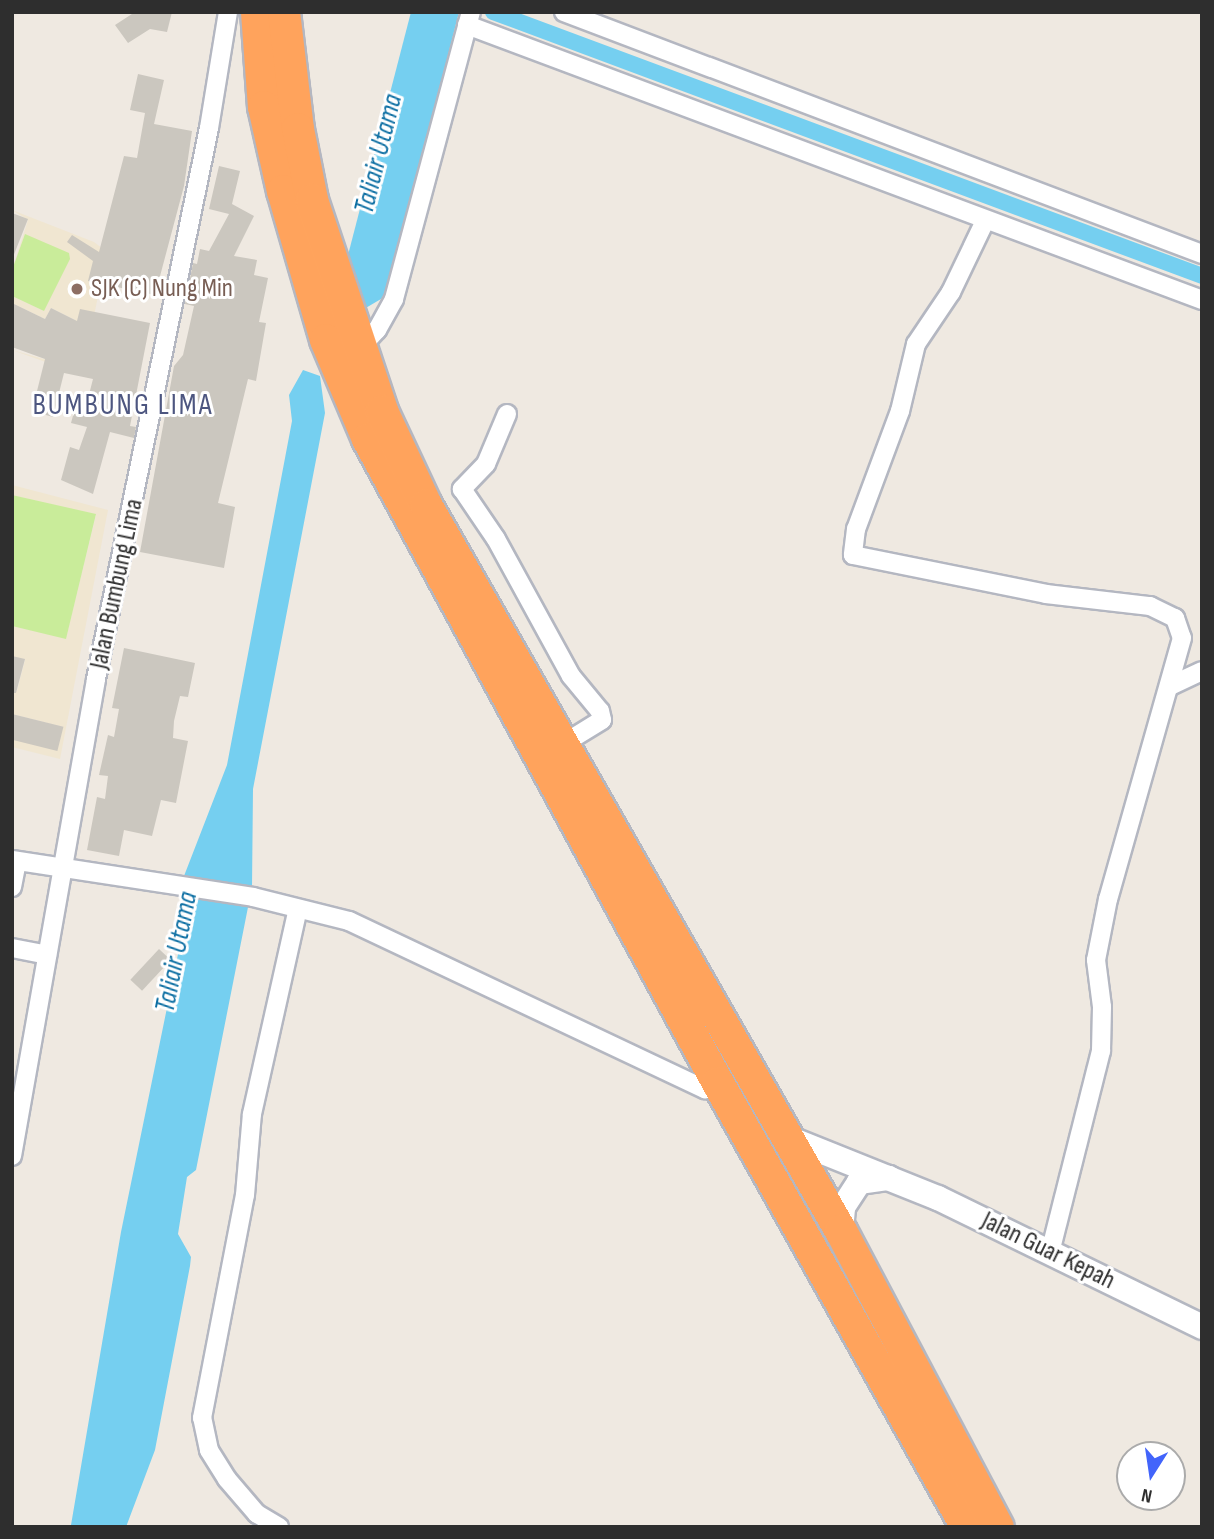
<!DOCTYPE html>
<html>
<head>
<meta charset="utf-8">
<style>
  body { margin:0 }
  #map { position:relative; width:1214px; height:1539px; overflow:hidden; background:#efe9e1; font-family:"Sofia Sans Condensed",sans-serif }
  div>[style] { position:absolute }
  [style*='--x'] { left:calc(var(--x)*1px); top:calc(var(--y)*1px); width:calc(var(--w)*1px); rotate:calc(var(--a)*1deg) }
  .education>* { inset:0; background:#f0e6d1 }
  .pitch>* { inset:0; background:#c9ec9a }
  .water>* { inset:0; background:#75cff0 }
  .canal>* { height:16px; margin:-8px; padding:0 8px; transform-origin:8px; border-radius:8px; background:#75cff0 }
  .building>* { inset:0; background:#cbc7bf; transform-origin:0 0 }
  .roads { filter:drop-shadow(2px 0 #b4b7c1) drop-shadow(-2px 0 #b4b7c1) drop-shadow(0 2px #b4b7c1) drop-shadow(0 -2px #b4b7c1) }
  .street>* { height:18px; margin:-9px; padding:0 9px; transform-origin:9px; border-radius:9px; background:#fff }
  .secondary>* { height:24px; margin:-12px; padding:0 12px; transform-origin:12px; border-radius:12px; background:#fff }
  .highway>* { height:32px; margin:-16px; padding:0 16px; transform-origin:16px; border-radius:16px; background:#ffa35c }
  .dots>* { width:19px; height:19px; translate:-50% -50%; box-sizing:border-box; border:4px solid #fff; border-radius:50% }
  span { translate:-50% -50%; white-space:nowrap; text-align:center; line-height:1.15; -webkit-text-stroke:6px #fff; paint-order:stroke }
  .education-label { font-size:26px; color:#785e54 }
  .left { translate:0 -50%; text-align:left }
  .street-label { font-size:26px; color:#2e2e2e }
  .water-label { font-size:28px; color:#0d6fa3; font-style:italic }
  .quarter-label { font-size:30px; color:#4d5680; letter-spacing:2px }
  .frame { position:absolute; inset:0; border:14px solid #2e2e2e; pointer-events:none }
  .north { position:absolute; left:1116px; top:1441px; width:70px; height:70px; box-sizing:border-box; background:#fff; border:2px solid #ababab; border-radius:50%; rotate:192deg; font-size:19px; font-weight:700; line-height:28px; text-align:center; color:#2e2e2e }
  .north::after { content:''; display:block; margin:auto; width:24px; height:32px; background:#4264fb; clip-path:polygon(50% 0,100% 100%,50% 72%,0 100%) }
</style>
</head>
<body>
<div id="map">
  <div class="education">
    <div style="clip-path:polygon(12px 210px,94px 242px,107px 252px,82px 375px,12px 350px,51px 361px,75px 320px,51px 308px,45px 319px,12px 303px,12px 296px,44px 311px,25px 234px,12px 270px,28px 220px)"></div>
    <div style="clip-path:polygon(12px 485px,108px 510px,60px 759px,12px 747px,12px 739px,56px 750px,63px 727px,12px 714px,12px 690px,17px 691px,25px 660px,12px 656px,12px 626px,66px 638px,96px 515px,12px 495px)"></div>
  </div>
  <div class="pitch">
    <div style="clip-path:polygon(25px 234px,69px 253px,70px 259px,44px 311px,12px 296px,12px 270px)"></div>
    <div style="clip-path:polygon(12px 495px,96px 514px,66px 639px,12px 626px)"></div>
  </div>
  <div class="water">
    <div style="clip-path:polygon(411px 12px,459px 12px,389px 288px,381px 299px,364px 309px,347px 259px)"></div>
    <div style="clip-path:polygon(303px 370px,320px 376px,325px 413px,253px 789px,252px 887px,196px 1170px,187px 1177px,178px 1234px,191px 1257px,190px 1266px,155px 1450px,126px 1527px,65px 1527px,71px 1525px,121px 1232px,185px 920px,184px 876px,227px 765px,292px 421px,289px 395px)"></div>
  </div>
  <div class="canal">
    <div style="--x:493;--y:12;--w:757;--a:20.42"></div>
  </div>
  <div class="building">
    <div style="clip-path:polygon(135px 12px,172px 12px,167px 32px,150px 29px,128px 43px,115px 25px)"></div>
    <div style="clip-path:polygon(138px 74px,164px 80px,154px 124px,192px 131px,184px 186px,155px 295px,88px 281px,93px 261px,67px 242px,72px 235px,99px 252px,124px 156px,137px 158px,145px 113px,130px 110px)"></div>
    <div style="clip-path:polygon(219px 166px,240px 171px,232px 204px,254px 216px,234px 256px,257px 260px,254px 275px,268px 278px,259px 322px,266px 323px,256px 381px,248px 379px,218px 503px,235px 507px,224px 568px,140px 552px,174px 366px,183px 355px,194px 306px,185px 304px,193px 263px,197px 264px,200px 249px,209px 251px,229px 214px,209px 209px)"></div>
    <div style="clip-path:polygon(12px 213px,28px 219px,13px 257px,12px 257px)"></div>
    <div style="clip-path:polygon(12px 303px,45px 319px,51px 308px,77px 321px,80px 309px,150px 323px,130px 426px,136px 427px,134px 438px,110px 432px,93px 494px,61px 480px,70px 447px,79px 450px,87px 427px,71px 423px,74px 412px,84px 414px,93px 379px,64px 373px,53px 417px,32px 411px,45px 359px,12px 347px)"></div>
    <div style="clip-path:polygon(124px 648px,195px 663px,188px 697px,180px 696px,174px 721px,173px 738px,188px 741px,176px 803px,161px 800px,152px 836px,124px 830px,119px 856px,87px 850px,97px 797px,105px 799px,108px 776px,99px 775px,108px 735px,114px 737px,119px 709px,112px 708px)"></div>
    <div style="clip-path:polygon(12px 656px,25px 659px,16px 693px,12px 693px)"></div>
    <div style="left:12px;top:714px;width:53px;height:25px;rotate:14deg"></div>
    <div style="left:159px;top:949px;width:16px;height:42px;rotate:43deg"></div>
  </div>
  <div class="roads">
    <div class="street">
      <div style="--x:564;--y:12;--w:682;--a:20.77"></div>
      <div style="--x:467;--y:25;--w:785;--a:20.51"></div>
      <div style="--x:985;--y:221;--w:79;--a:115.6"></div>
      <div style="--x:951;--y:292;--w:63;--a:123.9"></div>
      <div style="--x:916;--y:344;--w:69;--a:103.4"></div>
      <div style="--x:900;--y:411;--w:126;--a:110.4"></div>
      <div style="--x:856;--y:529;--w:26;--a:97"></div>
      <div style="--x:853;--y:555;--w:197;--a:11.4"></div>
      <div style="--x:1046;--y:594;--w:105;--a:6.6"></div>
      <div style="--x:1150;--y:606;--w:28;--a:26"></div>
      <div style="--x:1175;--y:618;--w:21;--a:71"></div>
      <div style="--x:1182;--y:638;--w:271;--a:105.8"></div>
      <div style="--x:1108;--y:899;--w:62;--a:101.1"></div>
      <div style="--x:1096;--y:960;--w:47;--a:82.7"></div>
      <div style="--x:1102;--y:1007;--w:44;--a:91.3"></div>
      <div style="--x:1101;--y:1051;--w:207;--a:104.2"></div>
      <div style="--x:360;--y:348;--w:25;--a:-47"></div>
      <div style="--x:377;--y:330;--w:35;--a:-61"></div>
      <div style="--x:394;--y:299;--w:297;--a:-75"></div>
      <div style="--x:507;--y:414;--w:54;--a:112.8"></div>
      <div style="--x:486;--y:464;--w:35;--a:134"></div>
      <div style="--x:462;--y:489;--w:60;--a:55.8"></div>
      <div style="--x:496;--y:539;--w:156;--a:61.3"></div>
      <div style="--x:571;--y:676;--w:45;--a:50.4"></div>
      <div style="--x:600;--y:711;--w:9;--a:77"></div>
      <div style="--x:602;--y:720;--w:46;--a:148.4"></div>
      <div style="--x:1170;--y:686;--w:35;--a:-25"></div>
      <div style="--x:12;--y:860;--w:244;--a:8.7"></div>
      <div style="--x:253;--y:897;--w:99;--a:14"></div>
      <div style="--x:349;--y:921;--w:394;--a:25.3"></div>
      <div style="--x:705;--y:1089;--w:14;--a:-25"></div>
      <div style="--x:12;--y:887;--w:26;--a:-79"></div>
      <div style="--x:12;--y:948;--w:36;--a:11"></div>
      <div style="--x:12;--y:1156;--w:484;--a:-80"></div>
      <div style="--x:96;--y:679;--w:562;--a:-78.41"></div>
      <div style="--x:209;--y:128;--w:118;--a:-80.7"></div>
      <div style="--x:279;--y:1527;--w:26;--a:-149"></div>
      <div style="--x:257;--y:1514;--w:46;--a:-130.6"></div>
      <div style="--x:227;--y:1479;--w:34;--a:-122"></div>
      <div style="--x:209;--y:1450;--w:33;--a:-102"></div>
      <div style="--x:202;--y:1418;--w:227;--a:-79.1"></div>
      <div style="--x:245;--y:1195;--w:81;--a:-85.1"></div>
      <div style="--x:252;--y:1114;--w:210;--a:-77.4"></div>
    </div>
    <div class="secondary">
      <div style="--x:783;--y:1136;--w:167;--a:21.8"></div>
      <div style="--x:938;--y:1198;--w:294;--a:26"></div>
      <div style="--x:841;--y:1231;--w:24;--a:-85"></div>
      <div style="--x:843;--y:1207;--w:30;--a:-57"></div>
      <div style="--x:859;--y:1182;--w:30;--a:-8"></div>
    </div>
    <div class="highway">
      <div style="--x:257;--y:12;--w:95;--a:85.8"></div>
      <div style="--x:264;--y:107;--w:86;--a:77.3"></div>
      <div style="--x:283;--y:191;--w:155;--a:73.9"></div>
      <div style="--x:326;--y:340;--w:108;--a:67"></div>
      <div style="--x:368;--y:439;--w:733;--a:61.48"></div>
      <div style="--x:718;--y:1083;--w:509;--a:60.72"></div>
      <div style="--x:284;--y:12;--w:118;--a:83.2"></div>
      <div style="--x:298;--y:129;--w:72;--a:78.8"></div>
      <div style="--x:312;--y:200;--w:222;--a:71.6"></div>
      <div style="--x:382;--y:411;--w:104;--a:64.9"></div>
      <div style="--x:426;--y:505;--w:836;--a:60.25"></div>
      <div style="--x:841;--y:1231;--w:335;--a:62.1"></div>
    </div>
  </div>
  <div class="dots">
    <div style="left:77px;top:289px;background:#8d6e63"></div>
  </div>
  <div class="education-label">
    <span class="left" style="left:91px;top:289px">SJK (C) Nung Min</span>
  </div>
  <div class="street-label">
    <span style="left:117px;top:584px;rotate:-78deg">Jalan Bumbung Lima</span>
    <span style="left:1048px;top:1251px;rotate:26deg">Jalan Guar Kepah</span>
  </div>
  <div class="water-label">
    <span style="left:379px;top:154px;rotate:-76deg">Taliair Utama</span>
    <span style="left:177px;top:952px;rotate:-79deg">Taliair Utama</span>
  </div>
  <div class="quarter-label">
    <span style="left:123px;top:405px">BUMBUNG LIMA</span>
  </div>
  <div class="frame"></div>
  <div class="north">N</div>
</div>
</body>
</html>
